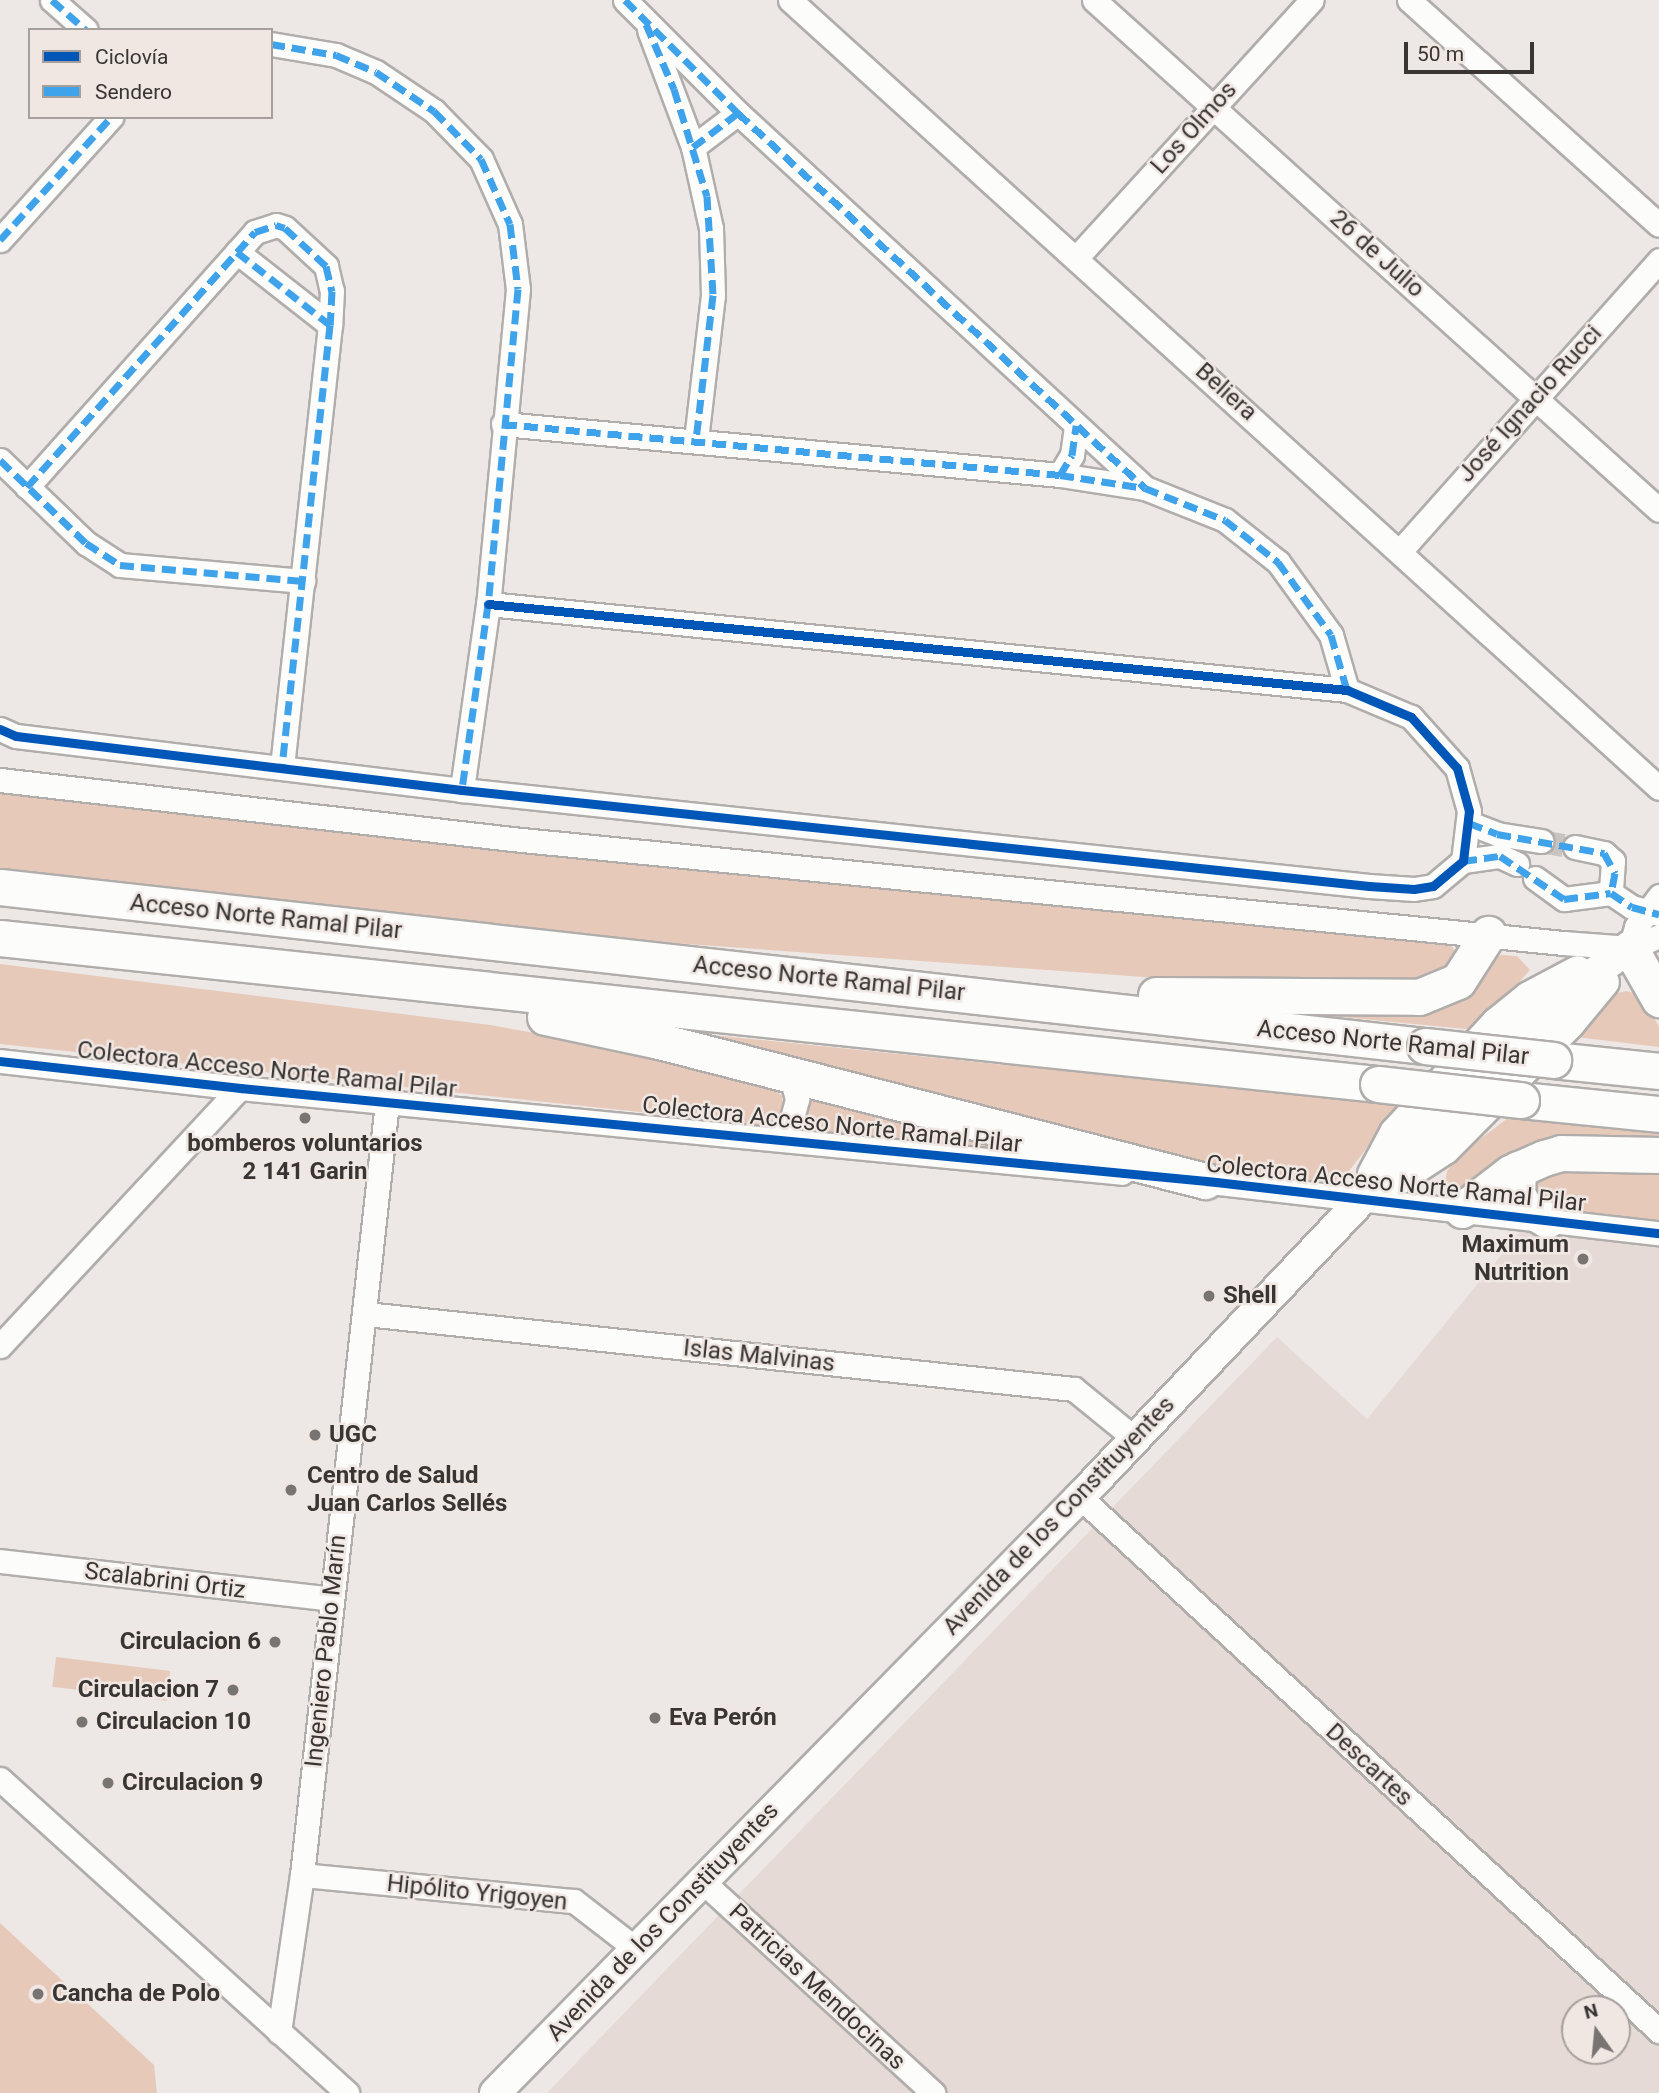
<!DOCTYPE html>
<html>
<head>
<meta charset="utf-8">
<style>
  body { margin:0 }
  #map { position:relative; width:1659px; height:2093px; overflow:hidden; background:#ede8e6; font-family:Roboto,sans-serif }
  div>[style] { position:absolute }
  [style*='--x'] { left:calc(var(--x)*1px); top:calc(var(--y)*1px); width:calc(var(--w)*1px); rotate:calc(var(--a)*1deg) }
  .built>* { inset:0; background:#e5dad5 }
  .green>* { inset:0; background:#e6c9b9; transform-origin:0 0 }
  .minor-tunnel>* { height:23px; margin-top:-11.5px; transform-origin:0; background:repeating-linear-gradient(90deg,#c9c4c2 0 23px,transparent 0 34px) }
  .roads { filter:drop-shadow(2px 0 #b0adab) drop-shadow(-2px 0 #b0adab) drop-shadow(0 2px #b0adab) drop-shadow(0 -2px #b0adab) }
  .minor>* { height:23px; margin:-11.5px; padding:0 11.5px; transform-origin:11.5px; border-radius:11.5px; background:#fcfcfb }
  .major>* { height:30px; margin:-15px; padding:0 15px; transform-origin:15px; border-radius:15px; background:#fcfcfb }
  .highway>* { height:35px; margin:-17.5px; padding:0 17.5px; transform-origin:17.5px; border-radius:17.5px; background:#fcfcfb }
  .bridges { filter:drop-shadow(2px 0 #b0adab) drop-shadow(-2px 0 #b0adab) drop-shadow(0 2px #b0adab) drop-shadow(0 -2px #b0adab) }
  .highway-bridge>* { height:35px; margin:-17.5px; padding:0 17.5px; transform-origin:17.5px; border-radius:17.5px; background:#fcfcfb }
  .quiet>* { height:7px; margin-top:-3.5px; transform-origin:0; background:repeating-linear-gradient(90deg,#3fa3eb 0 14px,transparent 0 21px) }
  .cycleway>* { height:9px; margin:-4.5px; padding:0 4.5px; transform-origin:4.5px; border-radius:4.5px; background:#0057b8 }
  .dots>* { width:19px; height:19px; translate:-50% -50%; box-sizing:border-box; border:4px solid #f0e7e3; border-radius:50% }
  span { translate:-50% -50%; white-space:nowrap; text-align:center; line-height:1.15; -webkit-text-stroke:5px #f0e7e3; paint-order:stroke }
  .street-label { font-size:24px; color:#383533 }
  .poi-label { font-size:24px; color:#383533; font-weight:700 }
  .right { translate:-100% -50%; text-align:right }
  .left { translate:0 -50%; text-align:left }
  .legend { position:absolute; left:28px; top:28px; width:245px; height:91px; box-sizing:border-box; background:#f0e7e3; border:2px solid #a6a09d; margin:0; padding:9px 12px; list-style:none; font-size:21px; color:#383533 }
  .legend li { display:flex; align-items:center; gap:14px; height:35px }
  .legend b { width:35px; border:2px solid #a6a09d }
  .north { position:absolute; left:1561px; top:1995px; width:70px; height:70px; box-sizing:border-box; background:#f0e7e3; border:2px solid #a6a09d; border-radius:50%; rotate:345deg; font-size:19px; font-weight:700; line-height:28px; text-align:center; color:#383533 }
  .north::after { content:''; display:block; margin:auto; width:24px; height:32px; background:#777472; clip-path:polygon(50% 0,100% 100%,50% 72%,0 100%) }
  .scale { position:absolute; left:1404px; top:42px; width:130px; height:32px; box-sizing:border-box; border:4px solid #383533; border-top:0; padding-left:9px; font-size:21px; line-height:24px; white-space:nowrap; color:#383533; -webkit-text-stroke:5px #f0e7e3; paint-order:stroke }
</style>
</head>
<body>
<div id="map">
  <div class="built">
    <div style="clip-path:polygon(evenodd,1520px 1232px,1659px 1242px,1659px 2093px,547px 2093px,1277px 1337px,1367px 1419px,1520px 1232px,1575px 2009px,1617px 2009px,1617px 2051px,1575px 2051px,1575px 2009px)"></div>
  </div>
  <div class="green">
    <div style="clip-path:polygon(0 790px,1449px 942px,1456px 953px,1448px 978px,1336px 991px,673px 943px,0 872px)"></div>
    <div style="clip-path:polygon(1502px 955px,1517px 956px,1530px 970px,1476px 1030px,1178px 1001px,1330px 1007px)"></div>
    <div style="clip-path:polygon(0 964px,490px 1025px,612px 1047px,772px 1088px,782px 1096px,783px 1109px,776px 1120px,763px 1125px,0 1044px)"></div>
    <div style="clip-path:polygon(1626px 991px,1638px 994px,1659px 1026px,1659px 1047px,1576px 1037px,1618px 993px)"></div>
    <div style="clip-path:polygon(692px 1033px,1400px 1105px,1339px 1184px,1237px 1174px,1156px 1160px)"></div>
    <div style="clip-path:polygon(810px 1098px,1008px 1151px,802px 1129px)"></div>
    <div style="clip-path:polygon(1508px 1118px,1659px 1134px,1659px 1144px,1463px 1193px,1451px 1190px,1445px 1183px,1447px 1171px,1459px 1155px)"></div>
    <div style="clip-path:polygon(1659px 1163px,1659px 1220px,1559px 1210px,1531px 1197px,1531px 1175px,1544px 1168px)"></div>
    <div style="left:56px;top:1657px;width:115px;height:30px;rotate:7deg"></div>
    <div style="clip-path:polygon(0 1923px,154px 2065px,157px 2093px,0 2093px)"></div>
  </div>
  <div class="minor-tunnel">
    <div style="--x:1541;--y:841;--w:35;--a:10"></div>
  </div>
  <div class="roads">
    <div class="minor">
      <div style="--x:52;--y:0;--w:45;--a:41.4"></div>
      <div style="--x:625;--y:0;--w:160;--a:45"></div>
      <div style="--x:738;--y:113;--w:553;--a:42.66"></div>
      <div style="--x:790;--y:0;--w:1173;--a:42.2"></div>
      <div style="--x:1094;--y:0;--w:761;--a:42.07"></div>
      <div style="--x:1409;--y:0;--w:336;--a:42"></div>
      <div style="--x:649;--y:30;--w:125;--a:69.4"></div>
      <div style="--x:693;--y:147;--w:83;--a:77.5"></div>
      <div style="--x:711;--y:228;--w:67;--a:88.3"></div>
      <div style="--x:713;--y:295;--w:145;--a:96.7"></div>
      <div style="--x:271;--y:44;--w:66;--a:9.6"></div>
      <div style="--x:336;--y:55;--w:43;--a:23"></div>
      <div style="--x:376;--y:72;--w:70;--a:33.9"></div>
      <div style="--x:434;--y:111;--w:67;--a:45.6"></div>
      <div style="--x:481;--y:159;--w:71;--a:66"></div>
      <div style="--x:510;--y:224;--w:65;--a:83"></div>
      <div style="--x:518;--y:289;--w:316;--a:95.4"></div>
      <div style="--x:488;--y:604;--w:188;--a:98"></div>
      <div style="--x:693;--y:147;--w:56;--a:-37.1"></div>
      <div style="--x:0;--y:240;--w:166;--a:-47.9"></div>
      <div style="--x:237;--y:252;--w:118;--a:38.1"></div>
      <div style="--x:1077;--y:257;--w:348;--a:-47.6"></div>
      <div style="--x:503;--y:424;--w:559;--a:5.23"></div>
      <div style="--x:1060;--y:475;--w:86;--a:8.7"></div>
      <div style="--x:1145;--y:488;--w:86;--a:21.8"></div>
      <div style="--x:1225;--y:520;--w:68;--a:38.4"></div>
      <div style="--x:1278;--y:562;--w:90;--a:54"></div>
      <div style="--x:1331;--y:635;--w:57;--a:73.8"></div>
      <div style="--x:0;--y:460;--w:120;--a:44"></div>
      <div style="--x:86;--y:543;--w:40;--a:32.9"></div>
      <div style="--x:120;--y:565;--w:184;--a:5"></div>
      <div style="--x:1060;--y:475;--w:23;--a:-59"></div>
      <div style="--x:1072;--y:455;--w:30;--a:-82"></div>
      <div style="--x:27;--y:487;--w:342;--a:-48.2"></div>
      <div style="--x:255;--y:232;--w:22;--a:-18"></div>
      <div style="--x:276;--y:225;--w:9;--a:18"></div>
      <div style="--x:285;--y:228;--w:56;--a:42.8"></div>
      <div style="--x:326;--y:266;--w:26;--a:77"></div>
      <div style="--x:332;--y:291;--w:34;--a:93"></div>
      <div style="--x:330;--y:325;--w:444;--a:96.2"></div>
      <div style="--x:1401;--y:550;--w:388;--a:-48.3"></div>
      <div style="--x:0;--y:729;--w:17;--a:24"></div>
      <div style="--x:16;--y:736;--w:449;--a:6.9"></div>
      <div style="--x:462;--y:790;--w:912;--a:6.04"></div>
      <div style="--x:1369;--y:886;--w:45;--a:3.8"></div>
      <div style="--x:1414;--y:889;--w:19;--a:-9"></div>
      <div style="--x:1433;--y:886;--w:39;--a:-40"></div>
      <div style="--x:1463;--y:861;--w:50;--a:-83.2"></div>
      <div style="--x:1469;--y:811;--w:45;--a:-105.6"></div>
      <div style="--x:1457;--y:768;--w:69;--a:-132"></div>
      <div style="--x:1411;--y:717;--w:69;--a:-157.1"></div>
      <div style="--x:1347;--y:690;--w:863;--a:-174.28"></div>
      <div style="--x:0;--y:780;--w:515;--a:6.57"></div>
      <div style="--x:512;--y:839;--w:1056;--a:5.65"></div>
      <div style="--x:1563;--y:943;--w:67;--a:4.3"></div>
      <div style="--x:1630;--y:948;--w:31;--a:-22"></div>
      <div style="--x:1469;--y:823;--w:30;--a:21"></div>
      <div style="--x:1497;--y:834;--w:45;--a:9"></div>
      <div style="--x:1575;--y:847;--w:30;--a:12"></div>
      <div style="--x:1604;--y:853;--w:12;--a:42"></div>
      <div style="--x:1613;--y:861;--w:32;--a:94"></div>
      <div style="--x:1463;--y:861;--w:37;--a:-8"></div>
      <div style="--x:1500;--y:856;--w:19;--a:25"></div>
      <div style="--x:1535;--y:878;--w:36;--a:36"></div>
      <div style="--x:1564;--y:899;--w:47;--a:-7.3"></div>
      <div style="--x:1611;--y:893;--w:25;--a:34"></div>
      <div style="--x:1632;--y:907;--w:28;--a:15"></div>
      <div style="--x:1630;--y:948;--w:22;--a:-74"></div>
      <div style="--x:1636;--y:927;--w:39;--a:-53"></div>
      <div style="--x:0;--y:1061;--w:242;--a:6.4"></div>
      <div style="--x:240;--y:1088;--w:886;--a:5.5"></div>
      <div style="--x:772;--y:1138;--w:25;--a:-40"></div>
      <div style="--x:791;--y:1122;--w:24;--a:-75"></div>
      <div style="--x:797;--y:1099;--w:24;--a:-105"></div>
      <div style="--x:1191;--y:1180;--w:471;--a:6.5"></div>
      <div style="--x:366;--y:1314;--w:712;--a:6.05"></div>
      <div style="--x:1074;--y:1389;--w:77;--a:39.2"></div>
      <div style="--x:0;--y:1346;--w:352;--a:-47.1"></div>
      <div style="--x:1080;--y:1497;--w:788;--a:42.68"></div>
      <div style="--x:0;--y:1561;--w:333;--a:6.5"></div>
      <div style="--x:0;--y:1779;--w:468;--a:42.1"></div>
      <div style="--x:302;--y:1875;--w:273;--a:5.5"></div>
      <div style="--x:574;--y:1901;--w:78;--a:37.7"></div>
      <div style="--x:702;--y:1881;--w:314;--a:42.5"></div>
      <div style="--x:279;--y:2032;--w:159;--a:-81.7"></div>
      <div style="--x:302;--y:1875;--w:777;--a:-83.72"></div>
    </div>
    <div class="major">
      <div style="--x:1373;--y:1174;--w:47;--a:-61.8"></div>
      <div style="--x:1395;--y:1133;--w:150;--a:-47.2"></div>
      <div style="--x:1497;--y:1023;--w:41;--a:-39.1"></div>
      <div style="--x:1529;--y:997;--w:55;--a:-28"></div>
      <div style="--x:1393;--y:1183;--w:62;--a:-33.2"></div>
      <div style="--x:1445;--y:1149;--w:177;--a:-45.2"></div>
      <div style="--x:1570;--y:1023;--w:53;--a:-50.3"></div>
      <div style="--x:495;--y:2093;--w:835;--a:-45.53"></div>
      <div style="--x:1080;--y:1497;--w:531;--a:-46.53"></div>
      <div style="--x:1445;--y:1112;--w:185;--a:-43.9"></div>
      <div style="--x:1578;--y:984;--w:63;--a:-34.7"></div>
    </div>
    <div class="highway">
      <div style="--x:0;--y:887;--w:1434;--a:6.37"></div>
      <div style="--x:0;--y:938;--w:1386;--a:6.05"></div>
      <div style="--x:1630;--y:948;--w:59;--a:60.4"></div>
      <div style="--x:1156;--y:995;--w:263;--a:0.4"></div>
      <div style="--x:1419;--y:997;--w:42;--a:-22.3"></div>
      <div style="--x:1458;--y:981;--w:56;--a:-57.4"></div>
      <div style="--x:545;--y:1017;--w:116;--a:11.9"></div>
      <div style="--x:659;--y:1041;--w:564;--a:14.38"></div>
      <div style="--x:1553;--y:1060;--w:107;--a:5.9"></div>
      <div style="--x:1521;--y:1100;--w:139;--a:5.8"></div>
      <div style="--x:1518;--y:1169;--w:25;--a:92"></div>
      <div style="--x:1517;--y:1194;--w:14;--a:60"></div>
      <div style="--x:1524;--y:1206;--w:27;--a:31"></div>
      <div style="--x:1462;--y:1210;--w:61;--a:-37.6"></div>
      <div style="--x:1510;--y:1173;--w:37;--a:-24"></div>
      <div style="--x:1544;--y:1158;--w:18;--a:-16"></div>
      <div style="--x:1561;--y:1153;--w:98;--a:1.2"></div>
    </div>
  </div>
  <div class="bridges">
    <div class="highway-bridge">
      <div style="--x:1425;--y:1046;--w:129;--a:6.2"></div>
      <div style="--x:1378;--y:1084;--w:144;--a:6.4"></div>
    </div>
  </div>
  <div class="quiet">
    <div style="--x:52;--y:0;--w:45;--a:41.4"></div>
    <div style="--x:625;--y:0;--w:160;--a:45"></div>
    <div style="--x:738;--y:113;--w:553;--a:42.66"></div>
    <div style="--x:646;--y:24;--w:71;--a:66.7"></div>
    <div style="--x:674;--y:89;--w:112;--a:72.9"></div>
    <div style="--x:707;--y:196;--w:99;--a:86.5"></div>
    <div style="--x:713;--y:295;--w:145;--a:96.7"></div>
    <div style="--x:271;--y:44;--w:66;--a:9.6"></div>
    <div style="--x:336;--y:55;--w:43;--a:23"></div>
    <div style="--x:376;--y:72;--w:70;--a:33.9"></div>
    <div style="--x:434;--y:111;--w:67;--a:45.6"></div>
    <div style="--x:481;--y:159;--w:71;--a:66"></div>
    <div style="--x:510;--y:224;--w:65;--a:83"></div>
    <div style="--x:518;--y:289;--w:316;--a:95.4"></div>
    <div style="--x:488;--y:604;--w:188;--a:98"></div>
    <div style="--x:693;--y:147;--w:56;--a:-37.1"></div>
    <div style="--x:0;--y:240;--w:166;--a:-47.9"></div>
    <div style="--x:237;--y:252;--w:118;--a:38.1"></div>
    <div style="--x:503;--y:424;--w:559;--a:5.23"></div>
    <div style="--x:1060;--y:475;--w:86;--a:8.7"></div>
    <div style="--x:1145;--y:488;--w:86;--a:21.8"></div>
    <div style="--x:1225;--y:520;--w:68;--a:38.4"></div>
    <div style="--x:1278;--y:562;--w:90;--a:54"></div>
    <div style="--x:1331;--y:635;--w:57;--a:73.8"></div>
    <div style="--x:0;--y:460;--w:120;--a:44"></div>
    <div style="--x:86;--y:543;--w:40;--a:32.9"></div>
    <div style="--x:120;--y:565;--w:184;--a:5"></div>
    <div style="--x:1060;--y:475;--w:23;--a:-59"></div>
    <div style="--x:1072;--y:455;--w:30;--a:-82"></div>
    <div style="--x:27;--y:487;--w:342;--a:-48.2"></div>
    <div style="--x:255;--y:232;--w:22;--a:-18"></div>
    <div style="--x:276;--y:225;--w:9;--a:18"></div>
    <div style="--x:285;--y:228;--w:56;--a:42.8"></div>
    <div style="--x:326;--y:266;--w:26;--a:77"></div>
    <div style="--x:332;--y:291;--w:34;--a:93"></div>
    <div style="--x:330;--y:325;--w:444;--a:96.2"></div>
    <div style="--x:1469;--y:823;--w:30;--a:21"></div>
    <div style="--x:1497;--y:834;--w:109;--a:10.1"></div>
    <div style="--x:1604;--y:853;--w:23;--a:61"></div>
    <div style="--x:1615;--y:873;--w:20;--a:101"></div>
    <div style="--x:1463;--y:861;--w:37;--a:-8"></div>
    <div style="--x:1500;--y:856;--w:77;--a:33.9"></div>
    <div style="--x:1564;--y:899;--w:47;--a:-7.3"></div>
    <div style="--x:1611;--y:893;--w:25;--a:34"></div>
    <div style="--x:1632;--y:907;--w:28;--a:15"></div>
  </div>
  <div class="cycleway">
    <div style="--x:0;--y:729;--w:17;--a:24"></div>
    <div style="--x:16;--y:736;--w:449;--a:6.9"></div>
    <div style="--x:462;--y:790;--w:912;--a:6.04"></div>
    <div style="--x:1369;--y:886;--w:45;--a:3.8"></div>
    <div style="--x:1414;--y:889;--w:19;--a:-9"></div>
    <div style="--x:1433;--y:886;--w:39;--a:-40"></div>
    <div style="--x:1463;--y:861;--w:50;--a:-83.2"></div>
    <div style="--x:1469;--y:811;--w:45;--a:-105.6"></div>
    <div style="--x:1457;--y:768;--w:69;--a:-132"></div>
    <div style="--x:1411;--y:717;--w:69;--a:-157.1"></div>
    <div style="--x:1347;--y:690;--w:863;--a:-174.28"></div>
    <div style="--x:0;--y:1061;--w:242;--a:6.4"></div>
    <div style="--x:240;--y:1088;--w:981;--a:5.5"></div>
    <div style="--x:1216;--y:1182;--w:446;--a:6.6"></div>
  </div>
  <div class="dots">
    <div style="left:305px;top:1118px;background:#777472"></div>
    <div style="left:1583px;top:1259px;background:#777472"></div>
    <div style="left:1209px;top:1296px;background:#777472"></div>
    <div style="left:315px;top:1435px;background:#777472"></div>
    <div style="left:291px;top:1490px;background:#777472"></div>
    <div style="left:275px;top:1642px;background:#777472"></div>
    <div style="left:233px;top:1690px;background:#777472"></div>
    <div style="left:655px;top:1718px;background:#777472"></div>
    <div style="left:82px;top:1722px;background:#777472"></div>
    <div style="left:108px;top:1783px;background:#777472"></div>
    <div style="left:38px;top:1994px;background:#777472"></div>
  </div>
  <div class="street-label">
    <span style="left:1194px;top:128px;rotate:-48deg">Los Olmos</span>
    <span style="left:1377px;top:254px;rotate:42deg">26 de Julio</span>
    <span style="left:1226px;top:392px;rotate:42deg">Beliera</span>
    <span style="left:1530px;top:404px;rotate:-48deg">José Ignacio Rucci</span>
    <span style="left:266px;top:917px;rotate:6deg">Acceso Norte Ramal Pilar</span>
    <span style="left:829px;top:979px;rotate:6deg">Acceso Norte Ramal Pilar</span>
    <span style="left:1393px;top:1043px;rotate:6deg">Acceso Norte Ramal Pilar</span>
    <span style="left:267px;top:1070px;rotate:6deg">Colectora Acceso Norte Ramal Pilar</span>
    <span style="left:832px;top:1125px;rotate:6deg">Colectora Acceso Norte Ramal Pilar</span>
    <span style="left:1396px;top:1184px;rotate:6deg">Colectora Acceso Norte Ramal Pilar</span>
    <span style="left:759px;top:1356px;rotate:6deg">Islas Malvinas</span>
    <span style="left:1059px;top:1516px;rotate:-46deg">Avenida de los Constituyentes</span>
    <span style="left:165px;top:1581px;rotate:7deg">Scalabrini Ortiz</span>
    <span style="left:326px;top:1651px;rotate:-84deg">Ingeniero Pablo Marín</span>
    <span style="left:1369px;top:1765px;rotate:43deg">Descartes</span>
    <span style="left:477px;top:1893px;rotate:6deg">Hipólito Yrigoyen</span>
    <span style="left:663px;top:1922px;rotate:-46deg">Avenida de los Constituyentes</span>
    <span style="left:817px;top:1987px;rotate:43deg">Patricias Mendocinas</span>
  </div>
  <div class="poi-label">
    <span style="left:305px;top:1158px">bomberos voluntarios<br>2 141 Garin</span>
    <span class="right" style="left:1569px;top:1259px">Maximum<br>Nutrition</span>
    <span class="left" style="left:1223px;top:1296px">Shell</span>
    <span class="left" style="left:329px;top:1435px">UGC</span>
    <span class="left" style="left:307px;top:1490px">Centro de Salud<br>Juan Carlos Sellés</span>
    <span class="right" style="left:261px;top:1642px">Circulacion 6</span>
    <span class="right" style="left:219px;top:1690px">Circulacion 7</span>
    <span class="left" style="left:669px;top:1718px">Eva Perón</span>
    <span class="left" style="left:96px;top:1722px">Circulacion 10</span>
    <span class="left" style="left:122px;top:1783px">Circulacion 9</span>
    <span class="left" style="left:52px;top:1994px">Cancha de Polo</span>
  </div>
  <ul class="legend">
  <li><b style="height:9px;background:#0057b8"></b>Ciclovía</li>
  <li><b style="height:9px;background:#3fa3eb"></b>Sendero</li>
  </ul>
  <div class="north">N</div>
  <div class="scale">50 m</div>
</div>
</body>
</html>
